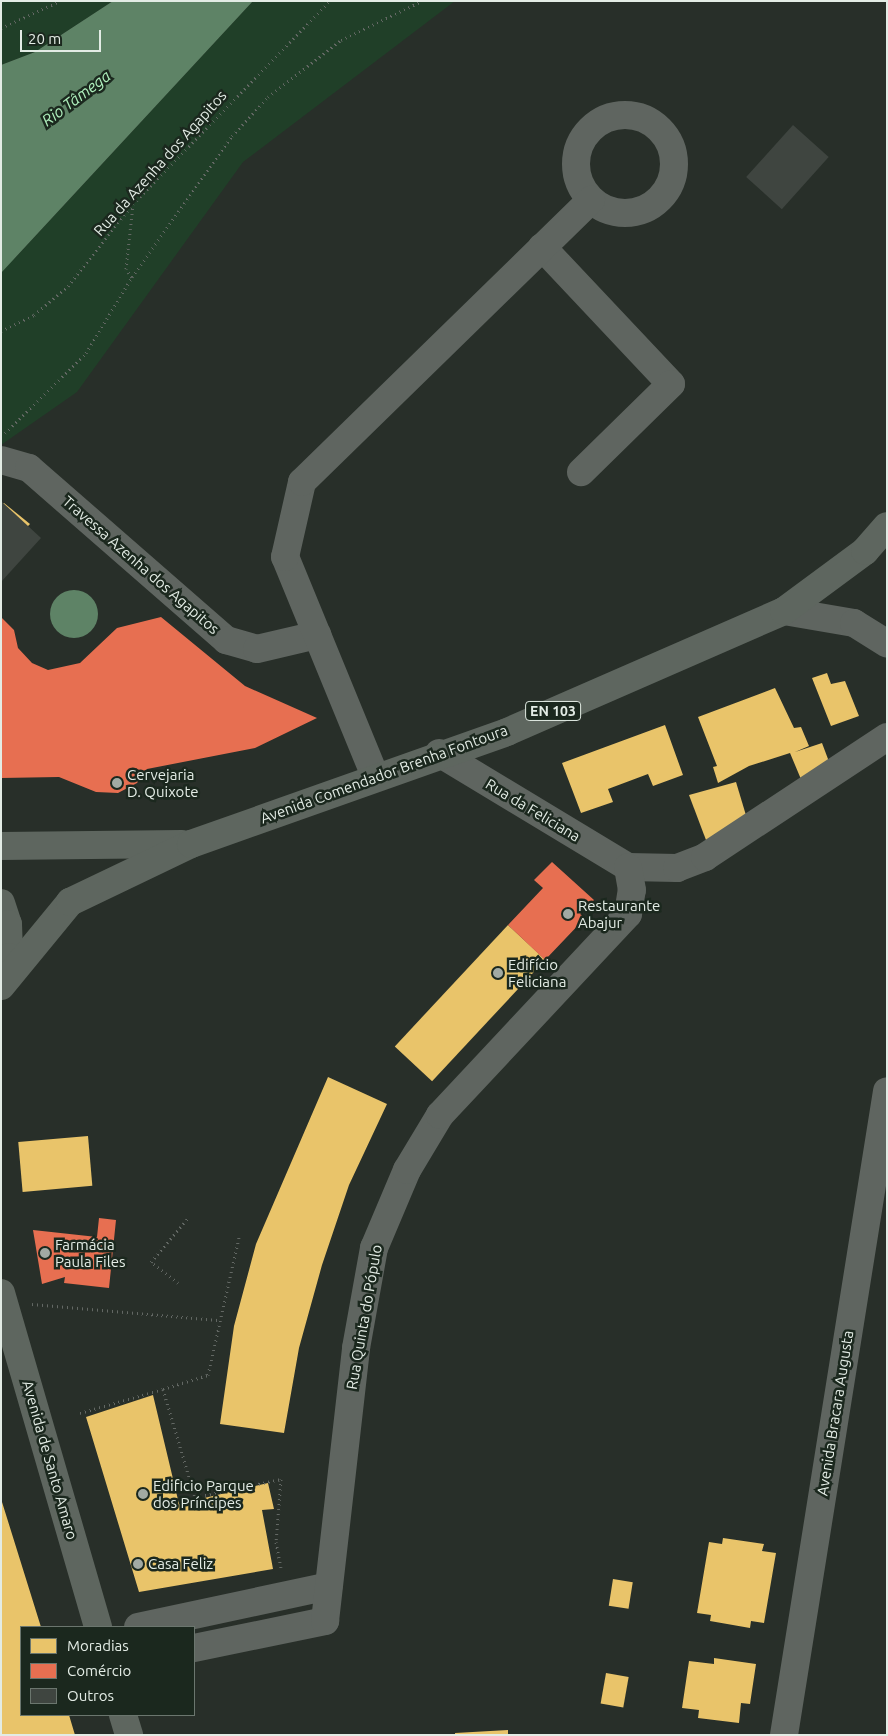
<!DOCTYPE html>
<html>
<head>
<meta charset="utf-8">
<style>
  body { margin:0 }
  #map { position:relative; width:888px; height:1736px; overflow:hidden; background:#282f29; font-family:Ubuntu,sans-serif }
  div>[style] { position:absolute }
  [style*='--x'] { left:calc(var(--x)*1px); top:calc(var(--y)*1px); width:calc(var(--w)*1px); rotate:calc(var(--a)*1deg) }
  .green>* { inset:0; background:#203f28 }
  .water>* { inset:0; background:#5e8366 }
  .round { border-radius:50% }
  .homes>* { inset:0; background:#e9c46a; transform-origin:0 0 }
  .shops>* { inset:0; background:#e76f51 }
  .building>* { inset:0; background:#3f4540; transform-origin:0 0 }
  .path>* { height:3px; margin-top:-1.5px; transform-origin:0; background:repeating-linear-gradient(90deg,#636864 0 1px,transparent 0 5px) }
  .minor>* { height:28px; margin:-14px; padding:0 14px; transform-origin:14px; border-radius:14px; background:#5f6560 }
  .minor>.ring { margin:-14px; padding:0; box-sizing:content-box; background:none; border:28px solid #5f6560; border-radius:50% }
  .major>* { height:28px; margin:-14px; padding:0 14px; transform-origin:14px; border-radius:14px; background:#5e665f }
  .dots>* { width:14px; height:14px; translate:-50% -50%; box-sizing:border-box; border:2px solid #1b281e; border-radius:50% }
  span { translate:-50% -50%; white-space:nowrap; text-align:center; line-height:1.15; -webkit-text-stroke:5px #1b281e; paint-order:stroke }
  .shield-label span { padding:1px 4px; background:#1b281e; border:1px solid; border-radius:4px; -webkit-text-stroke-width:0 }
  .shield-label { font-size:14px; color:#e3ece5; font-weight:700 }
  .street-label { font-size:15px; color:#e3ece5 }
  .poi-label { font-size:15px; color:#e3ece5 }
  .left { translate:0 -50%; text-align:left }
  .water-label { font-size:16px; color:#aff0bd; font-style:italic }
  .frame { position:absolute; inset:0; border:2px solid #e3ece5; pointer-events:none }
  .legend { position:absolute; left:20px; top:1626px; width:175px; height:90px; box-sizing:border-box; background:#1b281e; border:1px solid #6b766e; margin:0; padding:6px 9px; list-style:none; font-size:15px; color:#e3ece5 }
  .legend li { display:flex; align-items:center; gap:10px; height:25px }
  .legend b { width:25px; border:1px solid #6b766e }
  .scale { position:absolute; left:20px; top:30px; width:81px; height:22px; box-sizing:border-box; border:2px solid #e3ece5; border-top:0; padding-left:6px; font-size:15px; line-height:18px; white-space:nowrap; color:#e3ece5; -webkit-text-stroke:4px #1b281e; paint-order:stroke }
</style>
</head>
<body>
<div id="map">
  <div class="green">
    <div style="clip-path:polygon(1px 1px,113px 1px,35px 52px,1px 65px)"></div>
    <div style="clip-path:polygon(253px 1px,455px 1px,243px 162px,77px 392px,1px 445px,1px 263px,15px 258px)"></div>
  </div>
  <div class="water">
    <div style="clip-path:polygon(113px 1px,253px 1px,1px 273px,1px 65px,35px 52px)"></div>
    <div class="round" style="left:50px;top:590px;width:48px;height:48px"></div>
  </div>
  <div class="homes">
    <div style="clip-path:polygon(4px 503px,30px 524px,1px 554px,1px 504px)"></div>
    <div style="clip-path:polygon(827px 673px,831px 684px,845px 681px,859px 716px,831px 726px,812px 678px)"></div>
    <div style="clip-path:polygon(775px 688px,794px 728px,801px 727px,809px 746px,795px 752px,822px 743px,831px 767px,803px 784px,790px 753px,749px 766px,718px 783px,713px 767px,717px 766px,698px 717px)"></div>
    <div style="clip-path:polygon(665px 725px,683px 775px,653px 786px,648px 774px,608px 789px,613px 802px,581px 813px,562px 763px)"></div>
    <div style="clip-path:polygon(736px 782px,748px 822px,709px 848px,689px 795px)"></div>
    <div style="left:508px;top:925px;width:51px;height:166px;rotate:43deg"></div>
    <div style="clip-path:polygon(328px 1077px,387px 1104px,349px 1185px,322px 1265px,299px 1348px,284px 1433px,220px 1424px,234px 1326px,256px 1244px)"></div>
    <div style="left:88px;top:1136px;width:50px;height:70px;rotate:85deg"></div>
    <div style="clip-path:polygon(153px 1395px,179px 1504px,268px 1483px,274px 1509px,262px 1510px,273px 1569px,139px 1592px,86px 1417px)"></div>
    <div style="clip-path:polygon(2px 1502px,41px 1627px,21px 1627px,21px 1715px,69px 1715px,75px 1735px,1px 1735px)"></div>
    <div style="clip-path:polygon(723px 1538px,764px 1544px,762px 1551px,776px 1553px,764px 1623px,751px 1621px,750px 1628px,710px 1621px,711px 1615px,697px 1613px,709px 1542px,722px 1544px)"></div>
    <div style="left:613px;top:1579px;width:20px;height:27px;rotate:9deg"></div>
    <div style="clip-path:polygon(714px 1658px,756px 1664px,750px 1704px,741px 1703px,739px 1723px,698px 1718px,699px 1710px,682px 1708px,689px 1661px,714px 1664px)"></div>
    <div style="left:606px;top:1673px;width:23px;height:31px;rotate:10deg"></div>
    <div style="clip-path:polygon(508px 1730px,508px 1735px,455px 1735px,455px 1733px)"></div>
  </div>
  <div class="shops">
    <div style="clip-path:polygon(1px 617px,14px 630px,18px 648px,32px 663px,48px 670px,80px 663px,117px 628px,161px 617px,245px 686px,317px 718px,255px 748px,147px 769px,137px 783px,118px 793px,96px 792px,59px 777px,1px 778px)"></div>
    <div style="clip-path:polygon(552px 862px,594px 900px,580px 914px,585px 918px,545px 960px,508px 925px,543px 888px,534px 880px)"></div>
    <div style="clip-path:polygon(99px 1218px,116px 1220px,109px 1288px,64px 1283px,65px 1277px,42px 1284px,33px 1230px,97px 1237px)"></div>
  </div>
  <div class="building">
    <div style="left:793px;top:125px;width:48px;height:70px;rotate:42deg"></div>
    <div style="clip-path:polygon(1px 501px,41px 538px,1px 582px)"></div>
  </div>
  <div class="path">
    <div style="--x:1;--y:28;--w:65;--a:-24.6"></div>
    <div style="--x:132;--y:277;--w:10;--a:-127"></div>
    <div style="--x:126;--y:269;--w:64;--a:-83.8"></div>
    <div style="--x:1;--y:331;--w:37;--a:-26"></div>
    <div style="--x:34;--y:315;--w:45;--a:-40.5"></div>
    <div style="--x:68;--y:286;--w:105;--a:-51.6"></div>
    <div style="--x:133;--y:204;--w:283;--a:-45.9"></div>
    <div style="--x:5;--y:433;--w:114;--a:-44.6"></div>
    <div style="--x:86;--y:353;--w:89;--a:-58.8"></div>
    <div style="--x:132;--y:277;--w:173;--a:-54.7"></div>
    <div style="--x:232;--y:136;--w:53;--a:-47.3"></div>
    <div style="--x:268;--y:97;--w:93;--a:-38"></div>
    <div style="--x:341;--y:40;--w:90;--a:-25.7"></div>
    <div style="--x:178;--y:1283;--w:34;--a:-142"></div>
    <div style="--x:151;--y:1262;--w:57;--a:-49.9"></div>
    <div style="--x:32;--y:1304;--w:186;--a:4.9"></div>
    <div style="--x:163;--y:1389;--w:47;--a:-17.3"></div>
    <div style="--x:208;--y:1375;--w:141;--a:-77.3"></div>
    <div style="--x:80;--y:1413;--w:86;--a:-16.1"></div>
    <div style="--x:163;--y:1389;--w:113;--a:73.5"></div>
    <div style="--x:195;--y:1497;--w:88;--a:-11.8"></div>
    <div style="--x:281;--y:1479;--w:63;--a:94.5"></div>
    <div style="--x:276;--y:1542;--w:26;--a:79"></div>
  </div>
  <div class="minor">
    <div class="ring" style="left:576px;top:115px;width:70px;height:70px"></div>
    <div style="--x:542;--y:247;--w:188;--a:46.7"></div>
    <div style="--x:671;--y:384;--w:126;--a:135.6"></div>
    <div style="--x:1;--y:460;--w:29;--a:16"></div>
    <div style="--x:29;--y:468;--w:262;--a:41.1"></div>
    <div style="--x:226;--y:640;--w:32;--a:16"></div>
    <div style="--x:257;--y:649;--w:62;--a:-13.1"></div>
    <div style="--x:784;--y:611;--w:71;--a:9.7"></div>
    <div style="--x:854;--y:623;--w:39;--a:32"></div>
    <div style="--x:439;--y:753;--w:221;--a:31.1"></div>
    <div style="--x:375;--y:776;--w:237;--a:-112.3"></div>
    <div style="--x:285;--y:557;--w:77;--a:-77.2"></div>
    <div style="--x:302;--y:482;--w:404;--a:-44.3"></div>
    <div style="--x:628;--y:867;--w:49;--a:1.2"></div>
    <div style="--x:677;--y:868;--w:30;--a:-21"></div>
    <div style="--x:705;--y:857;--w:218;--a:-33.4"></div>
    <div style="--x:138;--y:1627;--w:195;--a:-12.1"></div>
    <div style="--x:194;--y:1648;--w:134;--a:-11.6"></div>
    <div style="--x:325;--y:1621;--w:275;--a:-83.5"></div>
    <div style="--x:356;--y:1348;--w:102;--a:-79.8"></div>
    <div style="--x:374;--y:1248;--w:85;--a:-67.1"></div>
    <div style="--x:407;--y:1170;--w:64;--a:-59"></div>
    <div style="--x:440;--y:1115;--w:275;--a:-46.9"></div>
    <div style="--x:628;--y:914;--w:24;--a:-81"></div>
    <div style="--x:632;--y:890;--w:23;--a:-100"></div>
    <div style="--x:784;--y:1735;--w:652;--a:-80.91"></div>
  </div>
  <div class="major">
    <div style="--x:1;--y:846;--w:181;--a:-0.6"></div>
    <div style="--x:1;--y:903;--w:22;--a:72"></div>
    <div style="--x:8;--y:924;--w:33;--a:88"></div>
    <div style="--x:9;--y:957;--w:25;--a:108"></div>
    <div style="--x:1;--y:986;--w:109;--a:-50.6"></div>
    <div style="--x:70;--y:902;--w:134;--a:-25.6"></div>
    <div style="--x:191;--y:844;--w:335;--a:-19.5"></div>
    <div style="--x:507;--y:732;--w:302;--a:-23.6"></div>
    <div style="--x:784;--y:611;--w:101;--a:-36.5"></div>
    <div style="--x:865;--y:551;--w:33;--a:-49"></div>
    <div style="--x:1;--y:1293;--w:348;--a:73.8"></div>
    <div style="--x:123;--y:1715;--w:21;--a:73"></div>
  </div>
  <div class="dots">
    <div style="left:117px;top:783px;background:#a2aaa3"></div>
    <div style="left:568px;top:914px;background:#a2aaa3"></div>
    <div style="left:498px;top:973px;background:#a2aaa3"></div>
    <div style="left:45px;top:1253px;background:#a2aaa3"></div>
    <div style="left:143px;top:1494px;background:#a2aaa3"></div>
    <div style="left:138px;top:1564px;background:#a2aaa3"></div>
  </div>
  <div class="shield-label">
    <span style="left:553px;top:711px">EN 103</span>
  </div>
  <div class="street-label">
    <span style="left:160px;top:163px;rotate:-48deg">Rua da Azenha dos Agapitos</span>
    <span style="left:141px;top:565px;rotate:41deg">Travessa Azenha dos Agapitos</span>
    <span style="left:384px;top:774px;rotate:-20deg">Avenida Comendador Brenha Fontoura</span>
    <span style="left:533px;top:810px;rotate:31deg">Rua da Feliciana</span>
    <span style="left:364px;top:1317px;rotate:-80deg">Rua Quinta do Pópulo</span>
    <span style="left:835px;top:1413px;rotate:-81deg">Avenida Bracara Augusta</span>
    <span style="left:50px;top:1460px;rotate:74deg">Avenida de Santo Amaro</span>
  </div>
  <div class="poi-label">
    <span class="left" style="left:127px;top:783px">Cervejaria<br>D. Quixote</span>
    <span class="left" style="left:578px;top:914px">Restaurante<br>Abajur</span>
    <span class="left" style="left:508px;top:973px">Edifício<br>Feliciana</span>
    <span class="left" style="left:55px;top:1253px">Farmácia<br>Paula Files</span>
    <span class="left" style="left:153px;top:1494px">Edificio Parque<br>dos Príncipes</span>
    <span class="left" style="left:148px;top:1564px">Casa Feliz</span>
  </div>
  <div class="water-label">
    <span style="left:76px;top:98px;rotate:-37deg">Rio Tâmega</span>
  </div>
  <div class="frame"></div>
  <ul class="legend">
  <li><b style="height:14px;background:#e9c46a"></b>Moradias</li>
  <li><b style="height:14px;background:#e76f51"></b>Comércio</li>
  <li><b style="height:14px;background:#3f4540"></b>Outros</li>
  </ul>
  <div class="scale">20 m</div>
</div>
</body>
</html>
